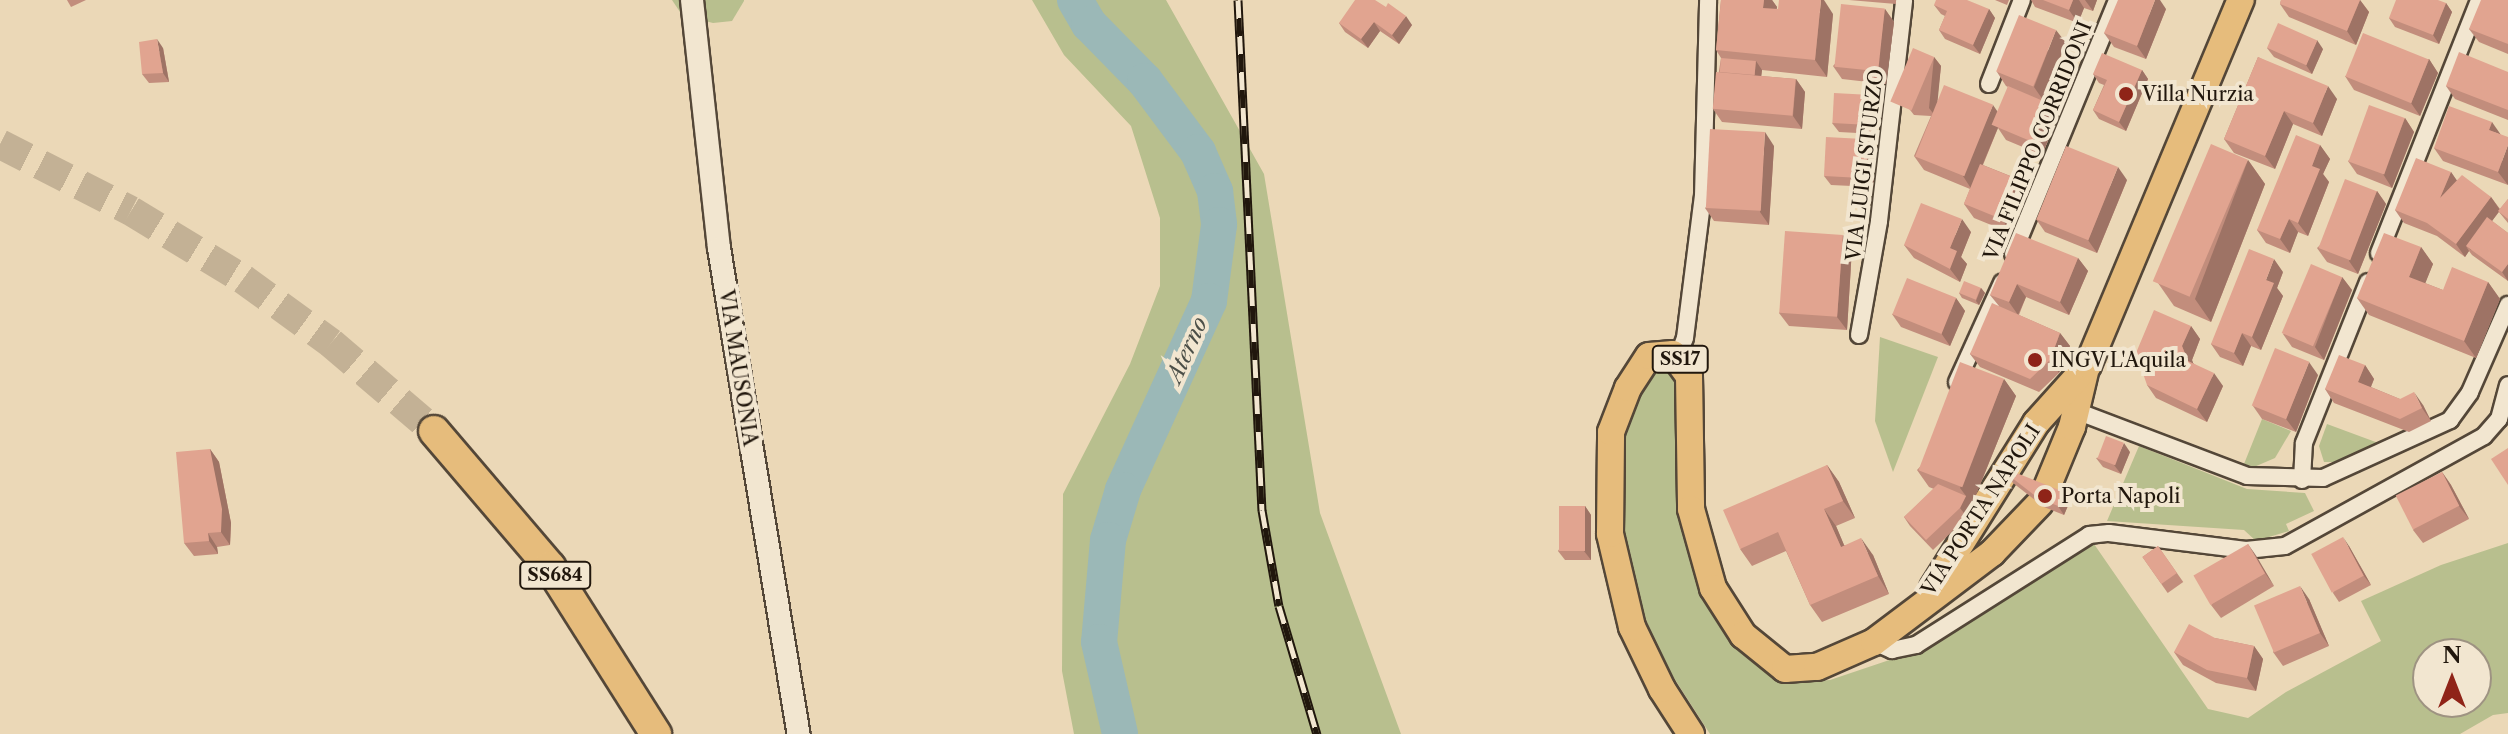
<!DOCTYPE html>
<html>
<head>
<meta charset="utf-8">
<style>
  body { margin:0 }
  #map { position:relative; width:2508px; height:734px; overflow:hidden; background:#ebd8b7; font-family:"Libre Caslon Text",serif }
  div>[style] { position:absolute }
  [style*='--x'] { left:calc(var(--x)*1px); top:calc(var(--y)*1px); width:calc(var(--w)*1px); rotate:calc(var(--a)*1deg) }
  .green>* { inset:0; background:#b8bf8e }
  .river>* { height:36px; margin:-18px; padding:0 18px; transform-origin:18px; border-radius:18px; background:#9bb8b7 }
  .highway-tunnel>* { height:30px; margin-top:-15px; transform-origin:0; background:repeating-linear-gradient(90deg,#c3b195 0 30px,transparent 0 45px) }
  .roads { filter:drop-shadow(2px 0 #544738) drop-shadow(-2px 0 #544738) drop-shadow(0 2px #544738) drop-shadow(0 -2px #544738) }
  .street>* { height:16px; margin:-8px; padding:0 8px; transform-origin:8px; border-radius:8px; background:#f2e6d0 }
  .secondary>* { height:22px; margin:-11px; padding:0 11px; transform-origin:11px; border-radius:11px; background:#f2e6d0 }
  .primary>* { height:26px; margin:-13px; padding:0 13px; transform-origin:13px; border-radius:13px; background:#e6bc7c }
  .highway>* { height:30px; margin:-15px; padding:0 15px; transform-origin:15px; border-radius:15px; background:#e6bc7c }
  .rail>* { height:9px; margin-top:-4.5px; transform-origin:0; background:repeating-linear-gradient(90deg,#f2e6d0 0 18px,#21170d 0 36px); box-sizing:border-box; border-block:2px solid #21170d }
  .wall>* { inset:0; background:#c28d7c; transform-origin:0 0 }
  .shaded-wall>* { inset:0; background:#9e7365 }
  .building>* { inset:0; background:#e1a490; transform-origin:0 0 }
  .dots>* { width:22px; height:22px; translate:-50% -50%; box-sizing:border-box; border:4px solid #f2e6d0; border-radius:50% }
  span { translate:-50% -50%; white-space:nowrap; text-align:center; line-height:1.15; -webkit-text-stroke:8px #f2e6d0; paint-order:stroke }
  .shield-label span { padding:2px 6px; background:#f2e6d0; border:2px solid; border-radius:6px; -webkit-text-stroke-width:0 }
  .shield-label { font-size:18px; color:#21170d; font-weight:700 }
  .poi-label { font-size:20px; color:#21170d }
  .left { translate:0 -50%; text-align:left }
  .street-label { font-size:20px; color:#21170d }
  .water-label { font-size:22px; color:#4c4f48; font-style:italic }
  .north { position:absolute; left:2412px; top:638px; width:80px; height:80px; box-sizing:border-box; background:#f2e6d0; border:2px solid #9e9382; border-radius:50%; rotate:0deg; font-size:22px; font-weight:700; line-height:32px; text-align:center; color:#21170d }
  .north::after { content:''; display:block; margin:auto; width:28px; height:36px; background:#8f2418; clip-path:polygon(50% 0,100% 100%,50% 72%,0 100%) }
</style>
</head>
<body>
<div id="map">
  <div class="green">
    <div style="clip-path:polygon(672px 0,744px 0,744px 1px,732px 21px,713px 23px,682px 15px)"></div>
    <div style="clip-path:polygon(1032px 0,1166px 0,1264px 174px,1320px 513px,1401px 734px,1074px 734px,1062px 671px,1063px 494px,1130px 364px,1160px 286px,1160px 218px,1131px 126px,1064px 55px)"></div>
    <div style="clip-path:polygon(1880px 337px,1938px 357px,1893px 472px,1875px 421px)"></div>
    <div style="clip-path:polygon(evenodd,1661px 367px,1668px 370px,1677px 387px,1679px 494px,1724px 628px,1740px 652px,1766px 673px,1801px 682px,1830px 680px,1934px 645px,2094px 544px,2208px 709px,2248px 718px,2286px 692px,2381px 641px,2361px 601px,2441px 565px,2508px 543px,2508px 713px,2493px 715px,2460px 734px,1710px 734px,1663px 661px,1645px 618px,1624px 539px,1620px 505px,1625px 434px,1637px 398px,1653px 370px,1661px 367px,2428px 654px,2476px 654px,2476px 702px,2428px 702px,2428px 654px)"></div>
    <div style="clip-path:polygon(2262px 419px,2291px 431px,2275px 458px,2254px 467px,2244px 464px)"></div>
    <div style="clip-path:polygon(2327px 424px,2381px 444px,2337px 462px,2324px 462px,2319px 446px)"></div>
    <div style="clip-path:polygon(2139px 446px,2247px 489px,2305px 493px,2314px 511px,2286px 524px,2289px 531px,2256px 541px,2244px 530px,2107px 521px)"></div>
  </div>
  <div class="river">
    <div style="--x:1075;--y:0;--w:28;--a:60"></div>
    <div style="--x:1089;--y:24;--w:80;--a:45.5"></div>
    <div style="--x:1145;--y:81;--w:89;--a:53.3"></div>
    <div style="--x:1198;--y:152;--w:43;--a:66.4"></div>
    <div style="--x:1215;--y:191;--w:34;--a:83"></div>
    <div style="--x:1219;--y:225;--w:77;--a:97.5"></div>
    <div style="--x:1209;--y:301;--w:208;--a:114.5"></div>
    <div style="--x:1123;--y:490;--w:52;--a:106.7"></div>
    <div style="--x:1108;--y:540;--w:102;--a:95"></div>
    <div style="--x:1099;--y:642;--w:94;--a:77.1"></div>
  </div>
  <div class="highway-tunnel">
    <div style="--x:0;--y:144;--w:147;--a:27.1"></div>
    <div style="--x:131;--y:211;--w:131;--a:31.3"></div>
    <div style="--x:243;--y:279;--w:109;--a:36"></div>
    <div style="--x:331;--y:343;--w:135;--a:40.5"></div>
  </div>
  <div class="roads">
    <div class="street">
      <div style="--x:1989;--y:84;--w:90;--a:-68.6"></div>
      <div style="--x:2379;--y:253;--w:272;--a:-68.4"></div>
      <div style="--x:2013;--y:254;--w:274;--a:-67.7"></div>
      <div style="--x:1859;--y:335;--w:116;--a:-80"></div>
      <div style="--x:1879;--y:221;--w:222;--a:-83.5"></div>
      <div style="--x:1678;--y:357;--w:20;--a:-70"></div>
      <div style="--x:1685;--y:338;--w:143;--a:-82.8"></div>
      <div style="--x:1703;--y:196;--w:196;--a:-88.5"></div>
      <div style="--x:1957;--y:382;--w:109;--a:-65.6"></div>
      <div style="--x:2071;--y:409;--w:188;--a:20.8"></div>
      <div style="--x:2247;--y:476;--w:76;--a:1.5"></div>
      <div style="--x:2323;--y:478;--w:140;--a:-24.5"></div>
      <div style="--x:2450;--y:420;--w:34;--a:-54"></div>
      <div style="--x:2470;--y:392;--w:95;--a:-66.4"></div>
      <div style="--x:2302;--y:480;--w:37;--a:-87"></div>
      <div style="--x:2304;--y:443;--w:173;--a:-68.3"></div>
      <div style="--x:1874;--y:642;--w:20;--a:24"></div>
      <div style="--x:1892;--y:650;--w:25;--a:-12"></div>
      <div style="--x:1916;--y:645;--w:205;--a:-32.4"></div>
      <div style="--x:2089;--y:535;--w:20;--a:-6"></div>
      <div style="--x:2109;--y:533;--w:138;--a:7.1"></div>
      <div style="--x:2246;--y:550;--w:39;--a:-6"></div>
      <div style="--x:2285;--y:546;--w:227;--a:-28.9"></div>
      <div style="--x:2484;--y:436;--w:23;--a:-49"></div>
      <div style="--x:2499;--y:419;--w:35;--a:-75"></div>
    </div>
    <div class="secondary">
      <div style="--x:692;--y:0;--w:249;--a:83.8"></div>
      <div style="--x:719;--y:248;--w:493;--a:80.7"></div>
    </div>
    <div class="primary">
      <div style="--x:2046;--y:490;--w:68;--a:-67.6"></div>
      <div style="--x:2072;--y:427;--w:57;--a:-76.7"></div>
      <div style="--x:1933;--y:588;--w:195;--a:-58"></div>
      <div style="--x:2036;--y:423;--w:78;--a:-48.1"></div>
      <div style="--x:2088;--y:365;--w:396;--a:-67.3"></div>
      <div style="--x:1691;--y:734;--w:54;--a:-122.8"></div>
      <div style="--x:1662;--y:689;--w:69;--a:-115.8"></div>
      <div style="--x:1632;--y:627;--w:96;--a:-103.3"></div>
      <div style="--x:1610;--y:534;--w:102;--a:-89.4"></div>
      <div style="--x:1611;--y:432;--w:47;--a:-68.9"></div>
      <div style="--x:1628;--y:388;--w:38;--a:-57"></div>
      <div style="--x:1649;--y:356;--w:24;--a:-5"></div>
      <div style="--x:1673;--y:354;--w:27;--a:54"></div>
      <div style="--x:1689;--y:376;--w:133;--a:89.1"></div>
      <div style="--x:1691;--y:509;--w:82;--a:74.4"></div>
      <div style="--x:1713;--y:588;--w:56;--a:57.4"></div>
      <div style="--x:1743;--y:635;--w:54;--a:39"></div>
      <div style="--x:1785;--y:669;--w:32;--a:-4"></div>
      <div style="--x:1817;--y:667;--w:62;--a:-23.7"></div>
      <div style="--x:1874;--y:642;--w:148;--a:-37"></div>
      <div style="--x:1992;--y:553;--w:69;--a:-46.2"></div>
    </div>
    <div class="highway">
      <div style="--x:434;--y:431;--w:179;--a:49.5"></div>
      <div style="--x:550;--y:567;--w:198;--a:57.6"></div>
    </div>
  </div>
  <div class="rail">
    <div style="--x:1238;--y:0;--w:511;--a:87.31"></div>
    <div style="--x:1262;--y:510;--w:97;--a:80"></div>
    <div style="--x:1279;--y:606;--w:134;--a:73.5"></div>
  </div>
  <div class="wall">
    <div style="clip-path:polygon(67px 0,86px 0,71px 7px)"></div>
    <div style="clip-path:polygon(1721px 0,1772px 0,1777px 7px,1776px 9px,1833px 14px,1827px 77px,1762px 70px,1761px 76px,1796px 79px,1805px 92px,1802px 129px,1722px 122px,1713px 109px,1721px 58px,1716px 50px)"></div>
    <div style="clip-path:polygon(1849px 0,1896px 0,1896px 4px)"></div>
    <div style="clip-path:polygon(1995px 0,2009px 0,2007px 5px)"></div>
    <div style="clip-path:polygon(2031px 0,2097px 0,2093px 11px,2084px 8px,2078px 23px,2035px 7px)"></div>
    <div style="clip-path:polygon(2281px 0,2360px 0,2369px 12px,2356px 45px,2289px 17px,2280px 4px)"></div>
    <div style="clip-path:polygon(2508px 0,2508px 54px,2479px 42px,2469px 29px)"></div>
    <div style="clip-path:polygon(2446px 3px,2452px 12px,2439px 44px,2395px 27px,2389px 18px)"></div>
    <div style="clip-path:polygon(1934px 5px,1989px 9px,1995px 18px,1980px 54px,1945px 39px,1939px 30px,1945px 16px,1941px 14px)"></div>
    <div style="clip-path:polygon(1386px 7px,1412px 25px,1399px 44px,1380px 31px,1368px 48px,1345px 32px,1339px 23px)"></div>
    <div style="clip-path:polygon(1885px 9px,1894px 22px,1886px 84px,1842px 79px,1833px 66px)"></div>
    <div style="clip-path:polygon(2166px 9px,2146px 59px,2114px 47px,2104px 33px)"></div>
    <div style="clip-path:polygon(2066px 43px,2043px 100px,2049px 103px,2058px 116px,2042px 155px,2006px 140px,1998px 128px,1983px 165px,2018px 179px,2027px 193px,2011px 233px,1974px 218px,1964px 204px,1970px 189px,1924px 170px,1914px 156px,1931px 116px,1914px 115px,1907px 106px,1934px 57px,1941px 66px,1937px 101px,2000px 116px,2008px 87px,2006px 86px,1997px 72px)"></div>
    <div style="clip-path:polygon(163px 48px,169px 82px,149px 83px,142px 74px)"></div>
    <div style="clip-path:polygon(2267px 48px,2323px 49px,2312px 74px,2274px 57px)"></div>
    <div style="clip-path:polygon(2258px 57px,2337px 99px,2322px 136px,2293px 124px,2275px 169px,2234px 153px,2224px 139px)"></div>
    <div style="clip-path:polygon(2429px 59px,2438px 73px,2420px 116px,2354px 90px,2345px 76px)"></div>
    <div style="clip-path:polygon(2142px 70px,2148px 79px,2126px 131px,2099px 119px,2093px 110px,2104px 85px,2099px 83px,2093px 74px)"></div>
    <div style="clip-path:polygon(2508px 72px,2508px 120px,2455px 99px,2446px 86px)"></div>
    <div style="clip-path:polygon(1878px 104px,1876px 134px,1839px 132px,1832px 123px)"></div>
    <div style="clip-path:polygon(2405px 118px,2414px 132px,2392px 188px,2357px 174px,2348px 161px)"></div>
    <div style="clip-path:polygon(2492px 122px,2508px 185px,2443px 161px,2434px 148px)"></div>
    <div style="clip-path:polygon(1868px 139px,1875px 148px,1873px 187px,1831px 185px,1824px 176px)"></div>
    <div style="clip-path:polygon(2320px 145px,2330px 159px,2323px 174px,2329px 182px,2308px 236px,2298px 232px,2290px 253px,2266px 243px,2257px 230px)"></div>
    <div style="clip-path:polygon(1774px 146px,1769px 225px,1714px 221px,1705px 208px)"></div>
    <div style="clip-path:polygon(2248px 160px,2265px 184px,2211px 322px,2174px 306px,2158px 283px)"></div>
    <div style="clip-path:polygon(2451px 172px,2457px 181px,2491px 197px,2500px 209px,2508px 199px,2508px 223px,2499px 212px,2492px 221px,2508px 233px,2508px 281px,2472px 255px,2469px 251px,2465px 257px,2437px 236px,2404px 223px,2395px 210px)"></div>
    <div style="clip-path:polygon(2127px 180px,2097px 253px,2045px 232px,2036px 219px)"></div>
    <div style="clip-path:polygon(2377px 191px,2386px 204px,2358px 274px,2327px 262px,2317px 248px)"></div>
    <div style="clip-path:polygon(1971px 232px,1961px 257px,1967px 264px,1960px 282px,1914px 258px,1904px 245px)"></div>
    <div style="clip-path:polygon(1843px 235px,1852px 248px,1847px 330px,1789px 326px,1779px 313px)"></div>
    <div style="clip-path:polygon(2421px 247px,2433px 264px,2425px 283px,2443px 290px,2488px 282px,2500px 299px,2476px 358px,2369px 315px,2357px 298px)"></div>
    <div style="clip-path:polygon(2078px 258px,2088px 271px,2069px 315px,2026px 297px,2019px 315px,2060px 333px,2070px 346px,2059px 373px,2039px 392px,1980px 367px,1970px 354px,1999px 306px,1990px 295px)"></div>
    <div style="clip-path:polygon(2283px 272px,2277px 288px,2283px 296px,2261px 350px,2251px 346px,2243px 366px,2220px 357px,2211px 344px)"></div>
    <div style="clip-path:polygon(2342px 277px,2352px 290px,2324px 360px,2292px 347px,2283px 334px)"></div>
    <div style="clip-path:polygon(1981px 288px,1985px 293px,1979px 305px,1962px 298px,1959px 293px)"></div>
    <div style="clip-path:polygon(1956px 298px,1965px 311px,1950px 346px,1901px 327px,1892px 314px)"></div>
    <div style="clip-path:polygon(2191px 326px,2200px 339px,2192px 360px,2193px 363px,2223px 386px,2207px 422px,2156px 398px,2147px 385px)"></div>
    <div style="clip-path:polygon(2365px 365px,2374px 379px,2371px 387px,2400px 399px,2423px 405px,2431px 421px,2409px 432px,2334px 403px,2325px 389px)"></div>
    <div style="clip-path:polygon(2318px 375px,2296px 432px,2262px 419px,2253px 406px)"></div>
    <div style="clip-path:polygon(2004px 379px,2016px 396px,1967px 517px,1933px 550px,1910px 526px,1904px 517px,1934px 489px,1929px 487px,1917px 470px)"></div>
    <div style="clip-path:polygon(210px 449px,219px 462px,231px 523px,230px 545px,217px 547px,218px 554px,194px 556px,184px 543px)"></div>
    <div style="clip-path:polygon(2130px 452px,2121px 474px,2103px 467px,2096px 458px)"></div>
    <div style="clip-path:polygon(1827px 465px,1839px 482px,1855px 518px,1836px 526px,1844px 545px,1873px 555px,1889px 594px,1822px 622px,1810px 605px,1786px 551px,1752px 566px,1740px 549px)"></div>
    <div style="clip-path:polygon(2442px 472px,2451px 485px,2469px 519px,2423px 543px,2413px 530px)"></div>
    <div style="clip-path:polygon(2007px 474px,2070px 501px,2064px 515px,2044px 507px,2013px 483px)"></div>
    <div style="clip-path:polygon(1585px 506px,1591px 515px,1591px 560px,1565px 560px,1558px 551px)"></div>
    <div style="clip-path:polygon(2248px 544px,2274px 586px,2221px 618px,2211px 605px)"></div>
    <div style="left:2158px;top:546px;width:44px;height:19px;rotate:55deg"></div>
    <div style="clip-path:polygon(2349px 546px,2371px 585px,2339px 602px,2333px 593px)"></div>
    <div style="clip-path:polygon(2309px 599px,2329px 646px,2283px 666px,2273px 652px)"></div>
    <div style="clip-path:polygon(2215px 638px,2254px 646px,2263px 659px,2256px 691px,2216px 683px,2183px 665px,2174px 652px)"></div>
  </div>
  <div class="shaded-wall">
    <div style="clip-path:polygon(1764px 0,1772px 0,1777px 7px,1775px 25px,1763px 8px)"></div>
    <div style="clip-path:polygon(1821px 0,1824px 0,1833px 14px,1827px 77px,1815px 60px)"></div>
    <div style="clip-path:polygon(2073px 0,2079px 0,2084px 8px,2078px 23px,2069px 10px)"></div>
    <div style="clip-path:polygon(2085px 0,2097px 0,2093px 11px)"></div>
    <div style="clip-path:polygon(2155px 0,2160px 0,2166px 9px,2146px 59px,2137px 46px)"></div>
    <div style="clip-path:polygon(2360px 0,2369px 12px,2356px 45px,2347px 31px)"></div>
    <div style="clip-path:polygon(2446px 3px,2452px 12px,2439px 44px,2433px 35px)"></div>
    <div style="clip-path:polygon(1885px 9px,1894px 22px,1886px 84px,1877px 71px)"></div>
    <div style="clip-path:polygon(1989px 9px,1995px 18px,1980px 54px,1973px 45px)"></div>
    <div style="clip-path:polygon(1406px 16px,1412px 25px,1399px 44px,1392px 35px)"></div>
    <div style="clip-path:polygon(1374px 22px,1380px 31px,1368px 48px,1361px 39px)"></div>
    <div style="clip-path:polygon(2056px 30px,2066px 43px,2043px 100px,2034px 87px)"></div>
    <div style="clip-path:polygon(157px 39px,163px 48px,169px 82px,163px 73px)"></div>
    <div style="clip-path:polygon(2317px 40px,2323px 49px,2312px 74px,2306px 65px)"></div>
    <div style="clip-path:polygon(1934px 57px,1941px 66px,1936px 117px,1929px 108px)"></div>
    <div style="clip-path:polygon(2429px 59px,2438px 73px,2420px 116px,2411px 103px)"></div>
    <div style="clip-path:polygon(1756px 61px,1762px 70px,1760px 88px,1754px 79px)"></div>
    <div style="clip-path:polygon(2142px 70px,2148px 79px,2126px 131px,2119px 122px)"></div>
    <div style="clip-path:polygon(1796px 79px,1805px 92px,1802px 129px,1793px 116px)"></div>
    <div style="clip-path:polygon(2328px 86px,2337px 99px,2322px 136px,2313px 123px)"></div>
    <div style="clip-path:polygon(1871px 95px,1878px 104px,1876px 134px,1869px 125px)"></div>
    <div style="clip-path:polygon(2049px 103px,2058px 116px,2042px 155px,2033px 142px)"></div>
    <div style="clip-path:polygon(1993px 105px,2002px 118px,1972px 190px,1963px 176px)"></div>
    <div style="clip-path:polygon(2284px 111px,2293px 124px,2275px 169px,2265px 156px)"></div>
    <div style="clip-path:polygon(2405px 118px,2414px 132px,2392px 188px,2383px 174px)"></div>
    <div style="clip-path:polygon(2492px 122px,2501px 135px,2489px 130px)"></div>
    <div style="clip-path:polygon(1765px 132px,1774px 146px,1769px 225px,1760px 212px)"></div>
    <div style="clip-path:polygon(1868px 139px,1875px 148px,1873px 187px,1866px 178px)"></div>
    <div style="clip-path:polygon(2320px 145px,2330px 159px,2323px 174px,2329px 182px,2308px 236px,2298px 223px,2312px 166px)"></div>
    <div style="clip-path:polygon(2508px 145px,2508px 185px,2498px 172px)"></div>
    <div style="clip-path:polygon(2248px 160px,2265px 184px,2211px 322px,2195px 299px)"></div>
    <div style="clip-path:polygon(2118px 167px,2127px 180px,2097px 253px,2088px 240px)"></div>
    <div style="clip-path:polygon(2451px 172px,2460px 185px,2440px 198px)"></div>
    <div style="clip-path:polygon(2018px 179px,2027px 193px,2011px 233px,2002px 219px)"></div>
    <div style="clip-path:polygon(2377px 191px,2386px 204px,2358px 274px,2349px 261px)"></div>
    <div style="clip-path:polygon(2491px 197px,2500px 210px,2471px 250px,2466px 246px,2469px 251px,2465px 257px,2456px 244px)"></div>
    <div style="clip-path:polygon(1962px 219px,1971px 232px,1961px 257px,1967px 264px,1960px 282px,1950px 269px,1950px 248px)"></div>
    <div style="clip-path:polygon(2289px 219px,2298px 232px,2290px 253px,2280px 239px)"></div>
    <div style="clip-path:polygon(1843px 235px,1852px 248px,1847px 330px,1837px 317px)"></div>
    <div style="clip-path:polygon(2421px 247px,2433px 264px,2421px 294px,2409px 277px)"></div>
    <div style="clip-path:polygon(2078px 258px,2088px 271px,2069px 315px,2060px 302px)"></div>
    <div style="clip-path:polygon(2274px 259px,2283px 272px,2277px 288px,2283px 296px,2261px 350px,2252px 337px,2266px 280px)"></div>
    <div style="clip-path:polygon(2508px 264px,2508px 281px,2502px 272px)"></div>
    <div style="clip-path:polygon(2342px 277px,2352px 290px,2324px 360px,2315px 347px)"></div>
    <div style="clip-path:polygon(2488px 282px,2500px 299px,2476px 358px,2464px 341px)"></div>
    <div style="clip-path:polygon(2017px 284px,2026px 297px,2018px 315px,2009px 302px)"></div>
    <div style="clip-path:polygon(1981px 288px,1985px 293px,1979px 305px,1976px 301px)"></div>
    <div style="clip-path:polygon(1956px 298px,1965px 311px,1950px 346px,1941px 333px)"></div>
    <div style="clip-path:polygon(2191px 326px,2200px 339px,2192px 360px,2197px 374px,2188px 361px,2182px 346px)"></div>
    <div style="clip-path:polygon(2060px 333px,2070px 346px,2059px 373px,2050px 360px)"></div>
    <div style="clip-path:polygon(2242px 333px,2251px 346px,2243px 366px,2234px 353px)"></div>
    <div style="clip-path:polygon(2309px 362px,2318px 375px,2296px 432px,2286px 419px)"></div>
    <div style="clip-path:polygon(2365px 365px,2374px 379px,2367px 396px,2358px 382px)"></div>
    <div style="clip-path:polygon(2214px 373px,2223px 386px,2207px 422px,2197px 409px)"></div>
    <div style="clip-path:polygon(2004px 379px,2016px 396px,1967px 517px,1960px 508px,1966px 496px,1960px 488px)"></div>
    <div style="clip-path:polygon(2414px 392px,2423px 405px,2431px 421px,2422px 408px)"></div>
    <div style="clip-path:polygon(2124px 443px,2130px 452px,2121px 474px,2114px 465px)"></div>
    <div style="clip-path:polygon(210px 449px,219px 462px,231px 523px,230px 545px,221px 532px)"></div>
    <div style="clip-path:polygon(1827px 465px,1839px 482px,1855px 518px,1843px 501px)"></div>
    <div style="clip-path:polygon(2442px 472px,2451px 485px,2469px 519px,2459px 506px)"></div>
    <div style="clip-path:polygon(2064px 492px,2070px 501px,2064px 515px,2058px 506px)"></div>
    <div style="clip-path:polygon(1585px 506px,1591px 515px,1591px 560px,1584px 551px)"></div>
    <div style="clip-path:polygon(1824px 509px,1836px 526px,1852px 564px,1841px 547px)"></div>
    <div style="clip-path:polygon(208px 533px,217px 547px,218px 554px,209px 541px)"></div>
    <div style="clip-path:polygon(2343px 537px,2349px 546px,2371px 585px,2364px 576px)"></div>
    <div style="clip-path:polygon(1861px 538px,1873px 555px,1889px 594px,1878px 576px)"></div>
    <div style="clip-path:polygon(2248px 544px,2257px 557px,2274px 586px,2265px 573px)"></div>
    <div style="clip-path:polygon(2300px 586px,2309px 599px,2329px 646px,2320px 633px)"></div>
    <div style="clip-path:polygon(2254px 646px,2263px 659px,2256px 691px,2247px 678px)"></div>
  </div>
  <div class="building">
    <div style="clip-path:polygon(1355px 0,1375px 0,1386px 7px,1388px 3px,1406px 16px,1392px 35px,1374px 22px,1361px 39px,1339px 23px)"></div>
    <div style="clip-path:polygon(1721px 0,1764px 0,1763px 8px,1778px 9px,1779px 0,1821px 0,1815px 60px,1716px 50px)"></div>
    <div style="clip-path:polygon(1936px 0,1967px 0,1989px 9px,1973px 45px,1939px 30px,1947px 11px,1934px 5px)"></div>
    <div style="clip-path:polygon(2043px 0,2073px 0,2069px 10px)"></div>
    <div style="clip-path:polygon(2118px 0,2155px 0,2137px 46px,2104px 33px)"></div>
    <div style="clip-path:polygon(2281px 0,2360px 0,2347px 31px,2280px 4px)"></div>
    <div style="clip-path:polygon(2396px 0,2438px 0,2446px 3px,2433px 35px,2389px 18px)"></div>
    <div style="clip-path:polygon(2481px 0,2508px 0,2508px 44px,2469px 29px)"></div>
    <div style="left:1841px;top:4px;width:44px;height:63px;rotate:6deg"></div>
    <div style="left:2019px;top:15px;width:40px;height:61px;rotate:22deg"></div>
    <div style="left:2278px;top:23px;width:43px;height:27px;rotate:24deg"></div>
    <div style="left:2363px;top:33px;width:71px;height:47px;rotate:22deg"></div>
    <div style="clip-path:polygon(157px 39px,163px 73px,142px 74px,139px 42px)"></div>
    <div style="left:1913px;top:48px;width:23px;height:58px;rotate:23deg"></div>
    <div style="clip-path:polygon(2459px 52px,2508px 72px,2508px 110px,2446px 86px)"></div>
    <div style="clip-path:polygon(2102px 53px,2142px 70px,2119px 122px,2093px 110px,2107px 80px,2093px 74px)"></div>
    <div style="clip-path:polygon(2258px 57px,2328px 86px,2313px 123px,2284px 111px,2265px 156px,2224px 139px)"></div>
    <div style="left:1721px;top:58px;width:35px;height:14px;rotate:5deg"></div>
    <div style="left:1716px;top:72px;width:80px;height:37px;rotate:5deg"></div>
    <div style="left:1944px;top:85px;width:53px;height:77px;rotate:22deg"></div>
    <div style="left:2008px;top:86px;width:44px;height:42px;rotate:23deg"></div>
    <div style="left:1834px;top:93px;width:37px;height:30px;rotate:3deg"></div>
    <div style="left:2369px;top:105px;width:38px;height:60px;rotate:20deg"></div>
    <div style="clip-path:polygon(2449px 106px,2492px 122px,2489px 130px,2508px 137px,2508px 145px,2498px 172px,2434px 148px)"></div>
    <div style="left:1710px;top:129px;width:55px;height:79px;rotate:3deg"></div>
    <div style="clip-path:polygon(2296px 135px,2320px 145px,2312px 166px,2320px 169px,2298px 223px,2289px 219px,2280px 239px,2257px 230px)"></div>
    <div style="left:1826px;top:137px;width:42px;height:39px;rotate:3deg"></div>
    <div style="left:2211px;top:144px;width:40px;height:149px;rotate:23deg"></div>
    <div style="left:2066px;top:146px;width:56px;height:79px;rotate:22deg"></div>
    <div style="clip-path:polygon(2416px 158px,2451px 172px,2440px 198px,2462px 175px,2491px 197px,2456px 244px,2427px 223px,2395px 210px)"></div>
    <div style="left:1980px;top:164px;width:41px;height:43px;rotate:22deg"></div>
    <div style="left:2345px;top:179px;width:34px;height:74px;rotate:21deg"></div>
    <div style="clip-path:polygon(2508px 199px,2508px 219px,2498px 211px)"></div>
    <div style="clip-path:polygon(1921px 203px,1962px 219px,1950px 248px,1957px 251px,1950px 269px,1904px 245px)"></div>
    <div style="clip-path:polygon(2487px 217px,2508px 233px,2508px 264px,2502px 272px,2466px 246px)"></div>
    <div style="left:1785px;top:231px;width:58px;height:82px;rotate:4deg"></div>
    <div style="clip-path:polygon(2016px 233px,2078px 258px,2060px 302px,2017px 284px,2009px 302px,1990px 295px)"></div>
    <div style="clip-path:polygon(2384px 233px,2421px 247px,2409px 277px,2443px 290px,2452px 267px,2488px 282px,2464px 341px,2357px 298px)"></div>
    <div style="clip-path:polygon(2249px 249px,2274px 259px,2266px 280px,2274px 283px,2252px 337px,2242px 333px,2234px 353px,2211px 344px)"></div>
    <div style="left:2311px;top:264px;width:34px;height:75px;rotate:23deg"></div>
    <div style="left:1907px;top:278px;width:53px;height:39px;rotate:22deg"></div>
    <div style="left:1964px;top:281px;width:18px;height:13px;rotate:22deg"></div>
    <div style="clip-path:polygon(1992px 303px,2060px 333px,2050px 360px,2030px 379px,1970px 354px)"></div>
    <div style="clip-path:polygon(2154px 310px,2191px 326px,2182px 346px,2188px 361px,2214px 373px,2197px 409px,2147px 385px,2136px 353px)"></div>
    <div style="left:2275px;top:348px;width:37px;height:62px;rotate:22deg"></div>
    <div style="clip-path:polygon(2339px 355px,2365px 365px,2358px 382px,2400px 399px,2414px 392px,2422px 408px,2400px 419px,2325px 389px)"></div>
    <div style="left:1960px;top:362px;width:47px;height:116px;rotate:21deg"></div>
    <div style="left:2106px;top:436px;width:19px;height:24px;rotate:21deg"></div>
    <div style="clip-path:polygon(2508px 448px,2508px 485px,2491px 459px)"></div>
    <div style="clip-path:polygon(210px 449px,222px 509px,221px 532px,208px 533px,209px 541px,184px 543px,176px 452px)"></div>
    <div style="clip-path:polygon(1827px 465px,1843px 501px,1824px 509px,1841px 547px,1861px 538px,1878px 576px,1810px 605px,1778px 532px,1740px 549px,1723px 510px)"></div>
    <div style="clip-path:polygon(2009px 470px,2064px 492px,2058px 506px,2038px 498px,2007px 474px)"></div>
    <div style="left:2442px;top:472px;width:38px;height:52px;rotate:63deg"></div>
    <div style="clip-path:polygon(1938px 484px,1966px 496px,1960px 508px,1926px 540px,1904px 517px)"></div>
    <div style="left:1559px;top:506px;width:26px;height:45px"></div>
    <div style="left:2343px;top:537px;width:44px;height:36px;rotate:62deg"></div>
    <div style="left:2248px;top:544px;width:34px;height:63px;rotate:60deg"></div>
    <div style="left:2158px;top:546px;width:33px;height:19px;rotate:55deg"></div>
    <div style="left:2300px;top:586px;width:51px;height:50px;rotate:67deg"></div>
    <div style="clip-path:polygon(2189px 624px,2215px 638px,2254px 646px,2247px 678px,2207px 670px,2174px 652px)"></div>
  </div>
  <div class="dots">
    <div style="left:2126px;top:94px;background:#8f2418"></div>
    <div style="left:2035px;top:360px;background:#8f2418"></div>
    <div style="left:2045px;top:496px;background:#8f2418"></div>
  </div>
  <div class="shield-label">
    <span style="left:1680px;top:359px">SS17</span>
    <span style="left:555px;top:575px">SS684</span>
  </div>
  <div class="poi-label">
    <span class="left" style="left:2142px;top:94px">Villa Nurzia</span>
    <span class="left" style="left:2051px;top:360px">INGV L'Aquila</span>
    <span class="left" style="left:2061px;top:496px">Porta Napoli</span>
  </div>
  <div class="street-label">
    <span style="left:2038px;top:141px;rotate:-68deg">VIA FILIPPO CORRIDONI</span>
    <span style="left:1865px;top:165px;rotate:-83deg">VIA LUIGI STURZO</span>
    <span style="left:738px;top:368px;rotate:81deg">VIA MAUSONIA</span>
    <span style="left:1981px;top:510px;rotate:-57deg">VIA PORTA NAPOLI</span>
  </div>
  <div class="water-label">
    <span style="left:1187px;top:350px;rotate:-66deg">Aterno</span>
  </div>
  <div class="north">N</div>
</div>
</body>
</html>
